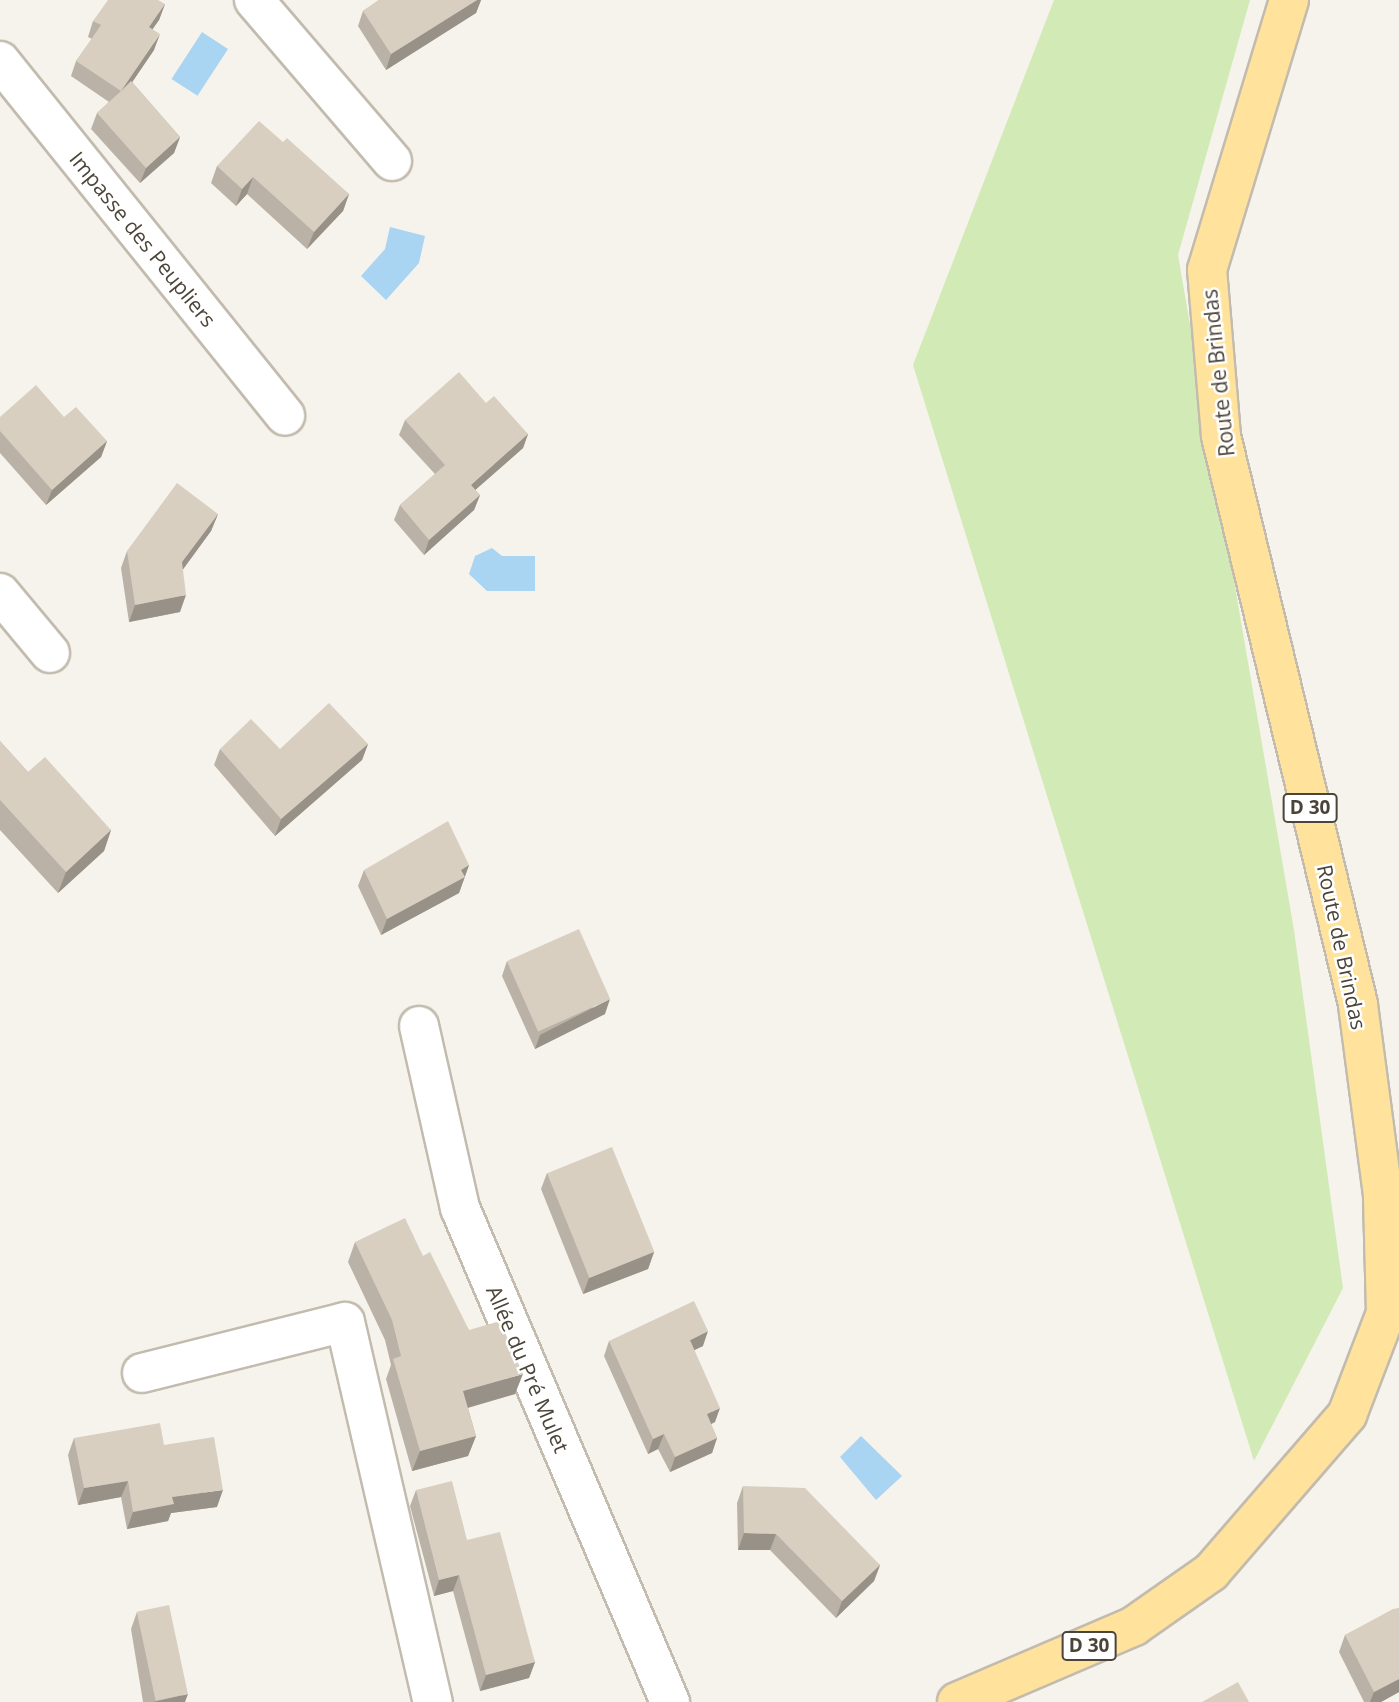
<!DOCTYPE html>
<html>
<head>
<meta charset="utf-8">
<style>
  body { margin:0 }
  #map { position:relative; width:1399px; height:1702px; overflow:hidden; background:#f6f3ec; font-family:"Open Sans",sans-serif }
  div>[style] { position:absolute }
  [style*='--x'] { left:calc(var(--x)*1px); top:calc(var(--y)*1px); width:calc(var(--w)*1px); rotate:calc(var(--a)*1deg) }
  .green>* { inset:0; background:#d2eab5 }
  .water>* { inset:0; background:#a9d4f2; transform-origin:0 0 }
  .roads { filter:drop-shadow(2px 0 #c2bbae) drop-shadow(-2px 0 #c2bbae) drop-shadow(0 2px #c2bbae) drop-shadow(0 -2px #c2bbae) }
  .minor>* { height:38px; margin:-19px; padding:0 19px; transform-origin:19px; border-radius:19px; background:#fff }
  .major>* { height:38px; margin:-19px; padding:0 19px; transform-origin:19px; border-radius:19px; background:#ffe39c }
  .wall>* { inset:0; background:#bab2a6 }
  .shaded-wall>* { inset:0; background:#979187 }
  .building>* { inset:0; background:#d8cfc1; transform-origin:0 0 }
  span { translate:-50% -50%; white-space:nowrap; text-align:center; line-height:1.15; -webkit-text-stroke:5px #fff; paint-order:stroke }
  .shield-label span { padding:2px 5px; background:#fff; border:2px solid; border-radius:5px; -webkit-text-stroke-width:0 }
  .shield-label { font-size:19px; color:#4b4439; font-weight:700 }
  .street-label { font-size:21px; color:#4b4439 }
</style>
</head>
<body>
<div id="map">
  <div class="green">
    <div style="clip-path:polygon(1054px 0,1250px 0,1178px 255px,1294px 930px,1343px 1288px,1254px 1461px,913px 365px)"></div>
  </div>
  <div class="water">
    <div style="left:202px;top:32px;width:31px;height:56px;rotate:33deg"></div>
    <div style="clip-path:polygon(390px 227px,425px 236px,419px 263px,386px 300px,361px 276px,385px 249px)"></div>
    <div style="clip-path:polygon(492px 548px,502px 556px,535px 556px,535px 591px,487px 591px,469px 574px,475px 556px)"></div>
    <div style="clip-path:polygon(861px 1436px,902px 1476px,876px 1500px,840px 1457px)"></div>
  </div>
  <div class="roads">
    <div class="minor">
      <div style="--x:254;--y:0;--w:212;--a:49.4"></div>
      <div style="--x:0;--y:61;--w:455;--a:51.2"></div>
      <div style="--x:0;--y:593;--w:78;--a:50.2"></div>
      <div style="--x:419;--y:1026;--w:187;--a:77.3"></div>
      <div style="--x:460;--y:1208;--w:537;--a:66.97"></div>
      <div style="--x:142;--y:1373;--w:209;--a:-14.1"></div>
      <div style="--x:345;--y:1322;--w:390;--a:77"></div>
    </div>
    <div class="major">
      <div style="--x:957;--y:1702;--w:193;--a:-23.2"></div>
      <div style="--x:1134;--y:1626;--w:94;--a:-35"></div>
      <div style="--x:1211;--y:1572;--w:208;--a:-49.1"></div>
      <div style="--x:1347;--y:1415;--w:109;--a:-69.1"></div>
      <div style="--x:1386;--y:1313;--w:118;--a:-91.5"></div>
      <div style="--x:1383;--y:1195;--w:193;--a:-97.5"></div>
      <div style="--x:1358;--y:1004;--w:584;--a:-103.56"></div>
      <div style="--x:1221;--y:436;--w:167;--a:-94.8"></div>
      <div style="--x:1207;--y:270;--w:282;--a:-73.1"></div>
    </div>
  </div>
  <div class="wall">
    <div style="clip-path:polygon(379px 0,481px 0,476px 13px,386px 70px,358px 26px,363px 11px)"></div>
    <div style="clip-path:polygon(165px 4px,159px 20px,152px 29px,154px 50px,132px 82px,180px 137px,174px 153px,140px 183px,91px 129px,97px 113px,109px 102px,71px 76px,76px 61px,92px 39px,88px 37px,93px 21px)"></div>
    <div style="clip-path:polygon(283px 142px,349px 194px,343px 211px,307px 249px,247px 194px,236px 206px,211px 183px,217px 166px)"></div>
    <div style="clip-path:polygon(486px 403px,528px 434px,523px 448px,475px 490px,480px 495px,474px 510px,424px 555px,394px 520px,400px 505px,435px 474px,399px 435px,405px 420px)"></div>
    <div style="clip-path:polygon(0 417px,107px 441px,101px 457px,46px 505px,0 453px)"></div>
    <div style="clip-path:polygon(218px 514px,211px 531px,183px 569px,180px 612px,129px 622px,121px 568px,127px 551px)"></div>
    <div style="clip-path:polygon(0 741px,28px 772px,111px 830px,104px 851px,58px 893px,0 830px)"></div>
    <div style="clip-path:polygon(368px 744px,362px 760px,275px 836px,214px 765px,220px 749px,280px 749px)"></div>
    <div style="clip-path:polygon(469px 865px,459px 893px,381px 935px,358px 886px,364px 870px)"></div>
    <div style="clip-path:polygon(507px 961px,605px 1014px,535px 1049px,502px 976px)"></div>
    <div style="clip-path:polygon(547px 1173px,654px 1252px,648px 1269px,583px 1294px,541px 1189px)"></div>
    <div style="clip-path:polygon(355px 1242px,423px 1256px,469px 1330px,515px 1394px,468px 1408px,476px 1436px,468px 1456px,412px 1471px,386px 1379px,391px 1365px,385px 1340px,348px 1262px)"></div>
    <div style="clip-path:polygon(609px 1341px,703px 1346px,694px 1350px,715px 1422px,711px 1424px,717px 1438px,712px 1453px,670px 1472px,658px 1449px,648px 1454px,604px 1356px)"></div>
    <div style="clip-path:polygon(74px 1438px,164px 1445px,217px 1507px,171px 1513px,168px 1521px,127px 1529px,121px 1497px,78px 1505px,68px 1455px)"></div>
    <div style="clip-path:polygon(743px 1486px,880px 1565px,874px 1581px,836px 1618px,770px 1550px,738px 1550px,737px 1503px)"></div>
    <div style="clip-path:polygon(416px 1490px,467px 1540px,535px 1662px,529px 1678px,480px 1691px,453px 1591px,434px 1596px,410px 1506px)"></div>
    <div style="clip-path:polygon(1399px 1608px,1399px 1692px,1381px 1702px,1364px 1702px,1339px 1652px,1345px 1635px)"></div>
    <div style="clip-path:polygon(137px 1612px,185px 1702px,143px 1702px,131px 1629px)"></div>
  </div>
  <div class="shaded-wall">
    <div style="clip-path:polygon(477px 0,481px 0,476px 13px,386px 70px,391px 54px)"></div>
    <div style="clip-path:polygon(165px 4px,159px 20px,143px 43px,149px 27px)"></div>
    <div style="clip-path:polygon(160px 34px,154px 50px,116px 106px,121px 91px)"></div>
    <div style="clip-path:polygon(180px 137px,174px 153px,140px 183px,146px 168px)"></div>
    <div style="clip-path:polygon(253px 177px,247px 194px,236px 206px,242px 189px)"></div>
    <div style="clip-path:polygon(349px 194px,343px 211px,307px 249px,314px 232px)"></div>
    <div style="clip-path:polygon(528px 434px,523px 448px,465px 499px,471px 485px)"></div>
    <div style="clip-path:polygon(107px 441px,101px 457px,46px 505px,52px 490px)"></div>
    <div style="clip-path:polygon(480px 495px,474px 510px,424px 555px,429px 540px)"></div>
    <div style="clip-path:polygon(218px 514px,211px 531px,176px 579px,182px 562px)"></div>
    <div style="clip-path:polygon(186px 595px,180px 612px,129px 622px,135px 605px)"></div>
    <div style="clip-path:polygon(368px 744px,362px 760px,275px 836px,281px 819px)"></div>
    <div style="clip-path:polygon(111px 830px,104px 851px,58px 893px,66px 872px)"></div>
    <div style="clip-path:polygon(469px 865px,459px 893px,381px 935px,387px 919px,461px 870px)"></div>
    <div style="clip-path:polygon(610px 999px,605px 1014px,535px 1049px,540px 1035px)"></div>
    <div style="clip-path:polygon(654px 1252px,648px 1269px,583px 1294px,589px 1278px)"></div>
    <div style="clip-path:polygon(708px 1331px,703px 1346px,684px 1355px,690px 1340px)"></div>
    <div style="clip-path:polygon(523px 1374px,515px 1394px,456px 1411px,463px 1391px)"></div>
    <div style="clip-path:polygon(720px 1408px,715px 1422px,701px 1429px,707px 1414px)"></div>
    <div style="clip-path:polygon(664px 1434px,658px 1449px,648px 1454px,653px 1439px)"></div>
    <div style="clip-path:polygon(476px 1436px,468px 1456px,412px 1471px,420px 1451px)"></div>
    <div style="clip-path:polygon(717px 1438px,712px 1453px,670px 1472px,675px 1457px)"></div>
    <div style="clip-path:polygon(128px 1481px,121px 1497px,78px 1505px,84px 1488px)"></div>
    <div style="clip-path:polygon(223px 1490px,217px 1507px,171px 1513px,168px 1521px,127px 1529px,133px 1512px,172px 1497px)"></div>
    <div style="clip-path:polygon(744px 1533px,776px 1534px,770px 1550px,738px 1550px)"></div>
    <div style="clip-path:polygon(880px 1565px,874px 1581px,836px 1618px,842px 1601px)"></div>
    <div style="clip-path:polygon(459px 1575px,453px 1591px,434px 1596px,439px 1580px)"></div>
    <div style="clip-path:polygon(535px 1662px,529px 1678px,480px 1691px,486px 1675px)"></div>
    <div style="clip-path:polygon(1399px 1679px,1399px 1692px,1381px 1702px,1370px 1702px,1374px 1692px)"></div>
    <div style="clip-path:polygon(188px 1694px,185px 1702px,153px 1702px)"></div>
  </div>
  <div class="building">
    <div style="clip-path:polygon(108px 0,158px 0,165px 4px,149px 27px,160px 34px,121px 91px,131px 81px,180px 137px,146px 168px,97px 113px,121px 91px,76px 61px,101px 25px,93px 21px)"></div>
    <div style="clip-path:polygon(379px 0,477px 0,391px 54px,363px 11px)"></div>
    <div style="clip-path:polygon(259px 121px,283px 142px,287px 138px,349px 194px,314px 232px,253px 177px,242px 189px,217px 166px)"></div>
    <div style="clip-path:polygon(459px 372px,486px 403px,494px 396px,528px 434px,471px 485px,480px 495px,429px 540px,400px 505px,445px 465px,405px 420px)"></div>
    <div style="clip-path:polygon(36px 385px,64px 417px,76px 407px,107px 441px,52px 490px,0 431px,0 417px)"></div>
    <div style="clip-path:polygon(177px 483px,218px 514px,182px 562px,186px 595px,135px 605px,127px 551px)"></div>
    <div style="clip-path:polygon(329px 703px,368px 744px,281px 819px,220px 749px,251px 719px,280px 749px)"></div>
    <div style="clip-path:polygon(0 741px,28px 772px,45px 757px,111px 830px,66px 872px,0 800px)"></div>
    <div style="clip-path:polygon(448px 821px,469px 865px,461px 870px,465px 877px,387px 919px,364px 870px)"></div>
    <div style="left:579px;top:929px;width:77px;height:79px;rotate:66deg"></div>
    <div style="left:612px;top:1147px;width:113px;height:70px;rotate:68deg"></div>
    <div style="clip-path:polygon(405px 1218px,423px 1256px,430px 1252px,469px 1330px,500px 1321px,523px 1374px,463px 1391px,476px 1436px,420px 1451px,393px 1359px,401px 1356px,392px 1320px,355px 1242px)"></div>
    <div style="clip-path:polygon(694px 1301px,708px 1331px,690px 1340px,720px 1408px,707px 1414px,717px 1438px,675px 1457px,664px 1434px,653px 1439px,609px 1341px)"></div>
    <div style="clip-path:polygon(160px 1423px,164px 1445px,214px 1437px,223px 1490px,172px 1497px,174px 1504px,133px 1512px,128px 1481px,84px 1488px,74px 1438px)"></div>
    <div style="clip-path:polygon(452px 1481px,467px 1540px,500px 1532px,535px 1662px,486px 1675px,459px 1575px,439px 1580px,416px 1490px)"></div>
    <div style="clip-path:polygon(743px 1486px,805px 1488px,880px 1565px,842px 1601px,776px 1534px,744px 1533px)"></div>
    <div style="left:169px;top:1605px;width:91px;height:33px;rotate:78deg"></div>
    <div style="clip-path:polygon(1399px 1608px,1399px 1679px,1374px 1692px,1345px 1635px,1393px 1609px)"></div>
    <div style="clip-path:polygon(1238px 1682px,1249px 1702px,1202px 1702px)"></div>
  </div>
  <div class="shield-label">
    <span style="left:1310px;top:808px">D 30</span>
    <span style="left:1089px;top:1646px">D 30</span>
  </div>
  <div class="street-label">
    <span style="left:143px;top:239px;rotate:51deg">Impasse des Peupliers</span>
    <span style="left:1218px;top:373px;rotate:-96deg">Route de Brindas</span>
    <span style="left:1342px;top:947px;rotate:78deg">Route de Brindas</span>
    <span style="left:528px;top:1369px;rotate:67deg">Allée du Pré Mulet</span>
  </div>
</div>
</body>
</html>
